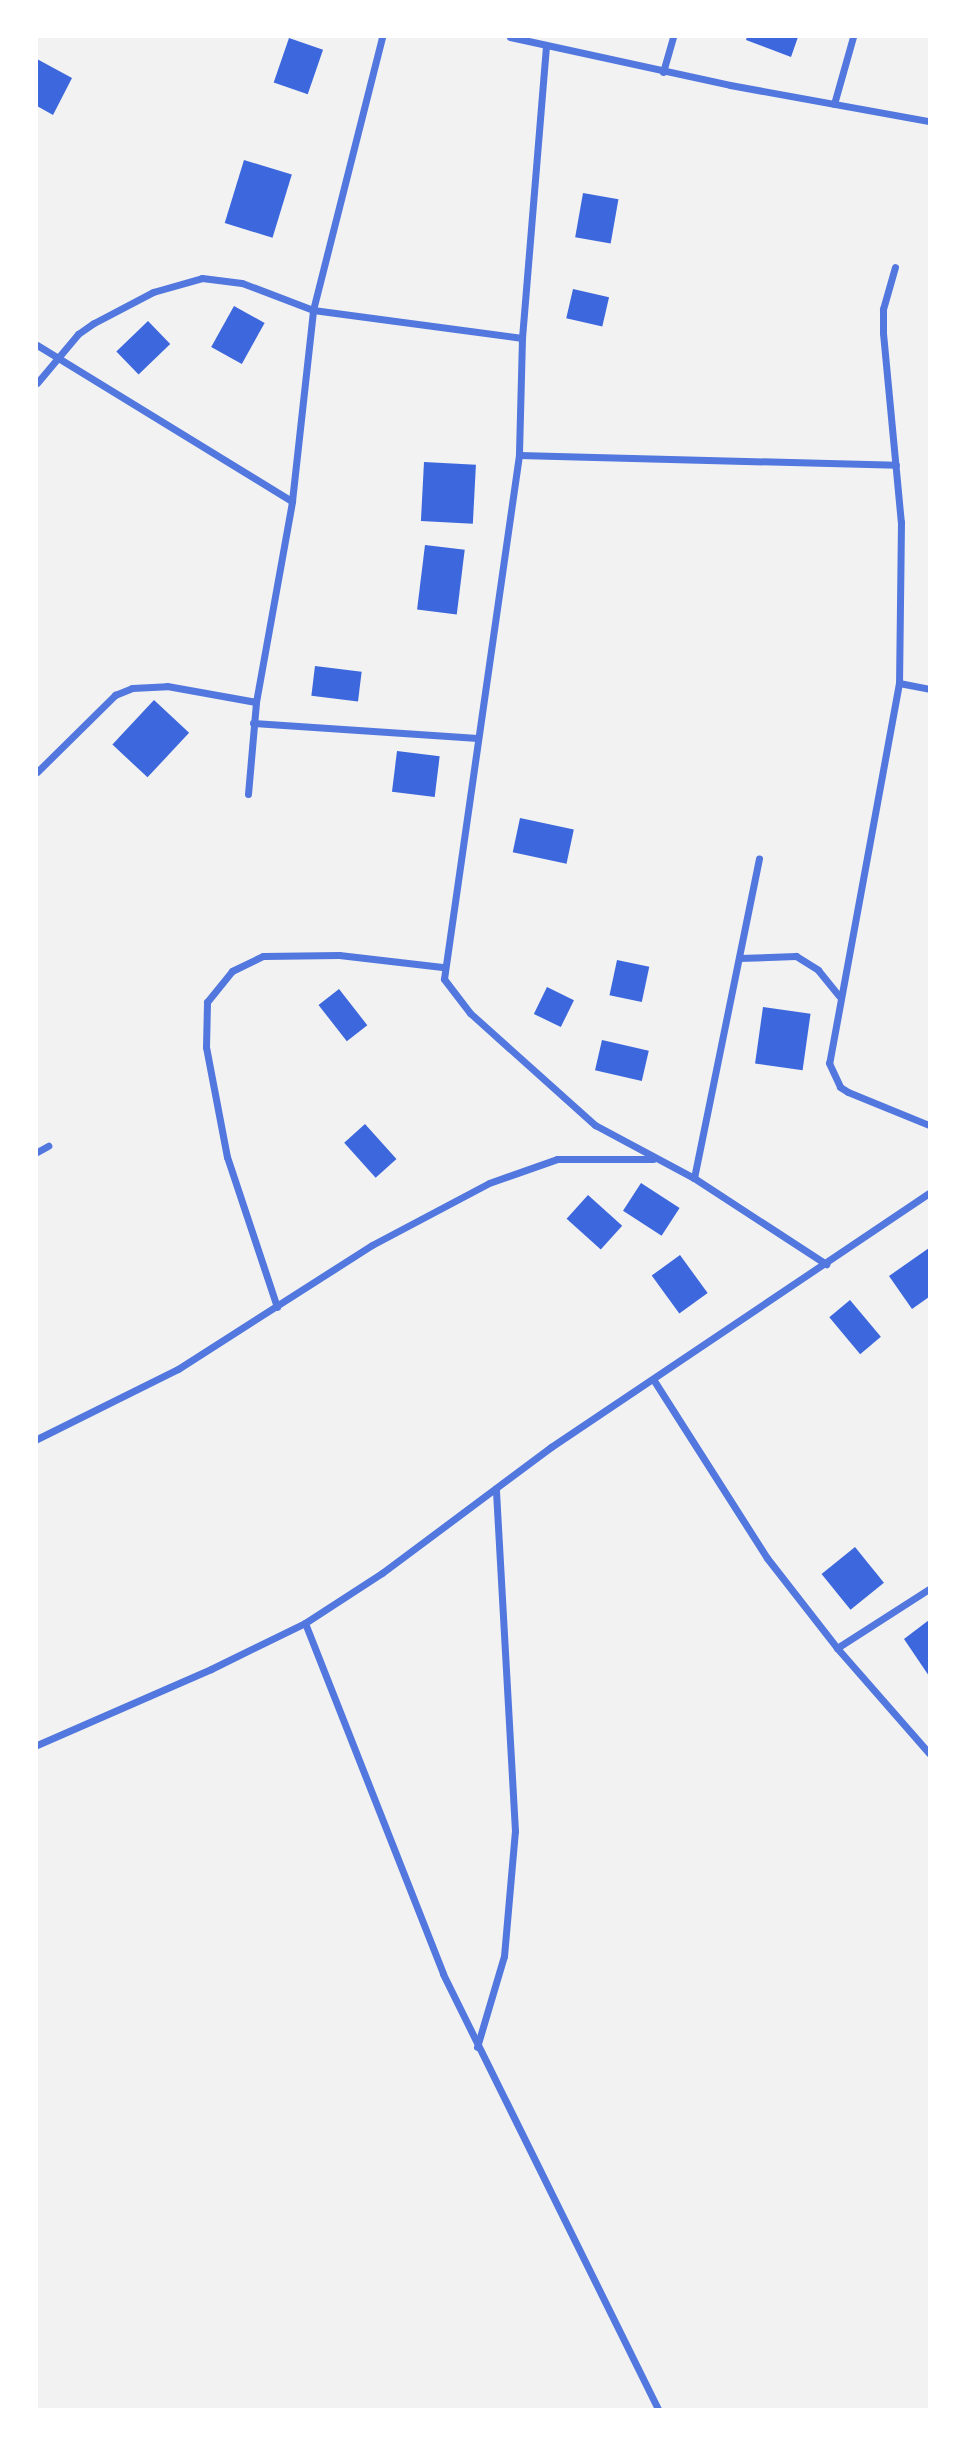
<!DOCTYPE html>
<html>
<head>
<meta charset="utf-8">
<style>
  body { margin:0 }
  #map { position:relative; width:966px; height:2446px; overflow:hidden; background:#f2f2f2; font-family:Overpass,sans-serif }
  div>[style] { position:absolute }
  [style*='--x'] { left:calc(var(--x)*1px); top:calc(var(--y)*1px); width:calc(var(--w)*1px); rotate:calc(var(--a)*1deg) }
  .building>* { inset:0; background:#3d67dc; transform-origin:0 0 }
  .minor>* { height:7px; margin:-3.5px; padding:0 3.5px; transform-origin:3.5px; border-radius:3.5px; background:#5277de }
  span { translate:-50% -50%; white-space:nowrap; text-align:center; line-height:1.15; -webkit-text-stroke:6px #fff; paint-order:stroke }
  .frame { position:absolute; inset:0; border:38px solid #fff; pointer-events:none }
</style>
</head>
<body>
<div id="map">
  <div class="building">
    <div style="clip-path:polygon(747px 37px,798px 37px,791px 57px,746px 40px)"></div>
    <div style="left:289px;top:38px;width:36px;height:47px;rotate:19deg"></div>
    <div style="clip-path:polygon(37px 59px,72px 78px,53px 115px,37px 106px)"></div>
    <div style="left:244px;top:160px;width:50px;height:66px;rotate:17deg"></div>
    <div style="left:583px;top:193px;width:36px;height:45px;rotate:10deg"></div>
    <div style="left:573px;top:289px;width:37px;height:30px;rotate:13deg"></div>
    <div style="left:234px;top:306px;width:35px;height:47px;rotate:29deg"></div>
    <div style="left:148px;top:321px;width:32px;height:44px;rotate:46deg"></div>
    <div style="left:424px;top:462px;width:52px;height:59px;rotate:3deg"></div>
    <div style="left:425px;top:545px;width:40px;height:65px;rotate:7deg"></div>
    <div style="left:315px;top:666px;width:47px;height:30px;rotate:7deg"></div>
    <div style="left:154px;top:700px;width:48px;height:61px;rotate:43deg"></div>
    <div style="left:397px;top:751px;width:43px;height:41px;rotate:7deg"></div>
    <div style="left:520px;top:818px;width:55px;height:35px;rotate:12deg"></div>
    <div style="left:617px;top:960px;width:33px;height:36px;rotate:12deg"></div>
    <div style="left:547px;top:987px;width:30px;height:30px;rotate:26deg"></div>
    <div style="left:339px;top:989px;width:46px;height:26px;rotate:52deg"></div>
    <div style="left:763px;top:1007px;width:48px;height:57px;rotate:8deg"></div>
    <div style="left:602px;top:1040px;width:48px;height:31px;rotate:13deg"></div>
    <div style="left:365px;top:1124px;width:47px;height:28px;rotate:48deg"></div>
    <div style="left:641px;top:1183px;width:46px;height:33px;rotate:33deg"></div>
    <div style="left:588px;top:1195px;width:46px;height:32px;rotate:42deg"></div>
    <div style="clip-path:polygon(929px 1248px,929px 1297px,912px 1309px,889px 1276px)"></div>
    <div style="left:680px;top:1255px;width:47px;height:35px;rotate:54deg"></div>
    <div style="left:850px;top:1300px;width:48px;height:27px;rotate:50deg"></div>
    <div style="left:855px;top:1547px;width:46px;height:43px;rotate:51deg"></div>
    <div style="clip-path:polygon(929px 1620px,929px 1676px,904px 1639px)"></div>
  </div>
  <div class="minor">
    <div style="--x:510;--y:37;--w:225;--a:12.3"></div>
    <div style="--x:730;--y:85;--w:202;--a:10.3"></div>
    <div style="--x:546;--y:46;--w:293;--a:94.7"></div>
    <div style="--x:522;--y:338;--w:117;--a:91.5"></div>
    <div style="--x:519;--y:455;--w:529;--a:98.15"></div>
    <div style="--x:444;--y:979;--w:43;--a:52.6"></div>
    <div style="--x:470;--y:1013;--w:168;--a:41.9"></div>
    <div style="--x:595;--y:1125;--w:112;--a:28.2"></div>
    <div style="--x:694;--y:1178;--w:158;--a:33.1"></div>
    <div style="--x:663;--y:72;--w:36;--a:-74"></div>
    <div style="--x:834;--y:104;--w:70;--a:-74.2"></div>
    <div style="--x:895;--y:267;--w:44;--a:105.9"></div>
    <div style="--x:883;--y:309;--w:24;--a:90"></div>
    <div style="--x:883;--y:333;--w:190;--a:84.6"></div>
    <div style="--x:901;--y:522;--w:161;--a:90.7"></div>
    <div style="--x:899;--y:683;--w:386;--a:100.4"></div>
    <div style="--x:829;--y:1063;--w:26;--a:65"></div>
    <div style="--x:840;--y:1087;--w:9;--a:32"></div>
    <div style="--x:848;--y:1092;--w:87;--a:22.2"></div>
    <div style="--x:37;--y:345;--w:299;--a:31.5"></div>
    <div style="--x:37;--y:383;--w:64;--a:-50.1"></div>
    <div style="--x:78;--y:334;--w:19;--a:-35"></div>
    <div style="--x:94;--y:323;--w:67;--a:-27.7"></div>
    <div style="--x:153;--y:292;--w:51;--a:-15.9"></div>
    <div style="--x:202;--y:278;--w:40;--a:7.1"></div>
    <div style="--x:242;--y:283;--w:76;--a:20.8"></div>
    <div style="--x:313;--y:310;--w:211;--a:7.6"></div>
    <div style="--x:519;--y:455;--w:377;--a:1.5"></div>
    <div style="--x:899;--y:683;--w:31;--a:11"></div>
    <div style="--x:253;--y:723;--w:225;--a:3.8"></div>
    <div style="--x:37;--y:772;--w:110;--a:-44.6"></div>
    <div style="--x:115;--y:695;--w:18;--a:-22"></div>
    <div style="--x:132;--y:688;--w:35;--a:-3"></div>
    <div style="--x:167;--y:686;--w:90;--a:10.2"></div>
    <div style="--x:248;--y:794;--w:92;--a:-85"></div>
    <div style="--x:256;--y:702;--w:204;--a:-79.8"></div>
    <div style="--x:292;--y:501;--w:192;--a:-83.7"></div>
    <div style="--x:313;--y:310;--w:282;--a:-75.8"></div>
    <div style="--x:739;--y:958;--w:57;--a:-2"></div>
    <div style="--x:796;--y:956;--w:26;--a:32"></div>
    <div style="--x:818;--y:970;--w:33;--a:51"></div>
    <div style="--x:37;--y:1152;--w:13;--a:-29"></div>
    <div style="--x:694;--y:1178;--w:326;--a:-78.5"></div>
    <div style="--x:277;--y:1307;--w:158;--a:-108.4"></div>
    <div style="--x:227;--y:1157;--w:112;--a:-100.8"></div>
    <div style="--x:206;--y:1047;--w:45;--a:-88.7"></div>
    <div style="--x:207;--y:1002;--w:40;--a:-51"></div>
    <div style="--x:232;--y:971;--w:34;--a:-26"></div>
    <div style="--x:263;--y:956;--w:76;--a:-0.8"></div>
    <div style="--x:339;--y:955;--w:104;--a:6.6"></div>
    <div style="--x:653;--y:1379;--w:212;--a:57.5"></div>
    <div style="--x:767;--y:1558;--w:114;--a:52.1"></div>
    <div style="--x:837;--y:1648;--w:140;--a:48.8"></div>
    <div style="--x:37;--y:1439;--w:157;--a:-26.4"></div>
    <div style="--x:178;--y:1369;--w:230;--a:-32.6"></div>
    <div style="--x:372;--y:1245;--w:132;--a:-27.9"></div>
    <div style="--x:489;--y:1183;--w:72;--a:-19.4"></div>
    <div style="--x:557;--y:1159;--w:96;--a:0"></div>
    <div style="--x:305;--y:1623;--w:377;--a:68.5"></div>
    <div style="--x:443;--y:1974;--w:485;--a:63.7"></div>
    <div style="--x:837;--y:1648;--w:109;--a:-32.7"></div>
    <div style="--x:37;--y:1745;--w:190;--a:-23.6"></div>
    <div style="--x:211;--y:1669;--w:105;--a:-26.1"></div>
    <div style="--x:305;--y:1623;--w:92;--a:-33"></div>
    <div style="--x:382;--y:1573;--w:211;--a:-36.7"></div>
    <div style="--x:551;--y:1447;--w:455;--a:-33.9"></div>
    <div style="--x:477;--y:2047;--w:95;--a:-73.5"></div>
    <div style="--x:504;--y:1956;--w:125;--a:-85"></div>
    <div style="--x:515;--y:1831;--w:343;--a:-93.2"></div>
  </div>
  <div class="frame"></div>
</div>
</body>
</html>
